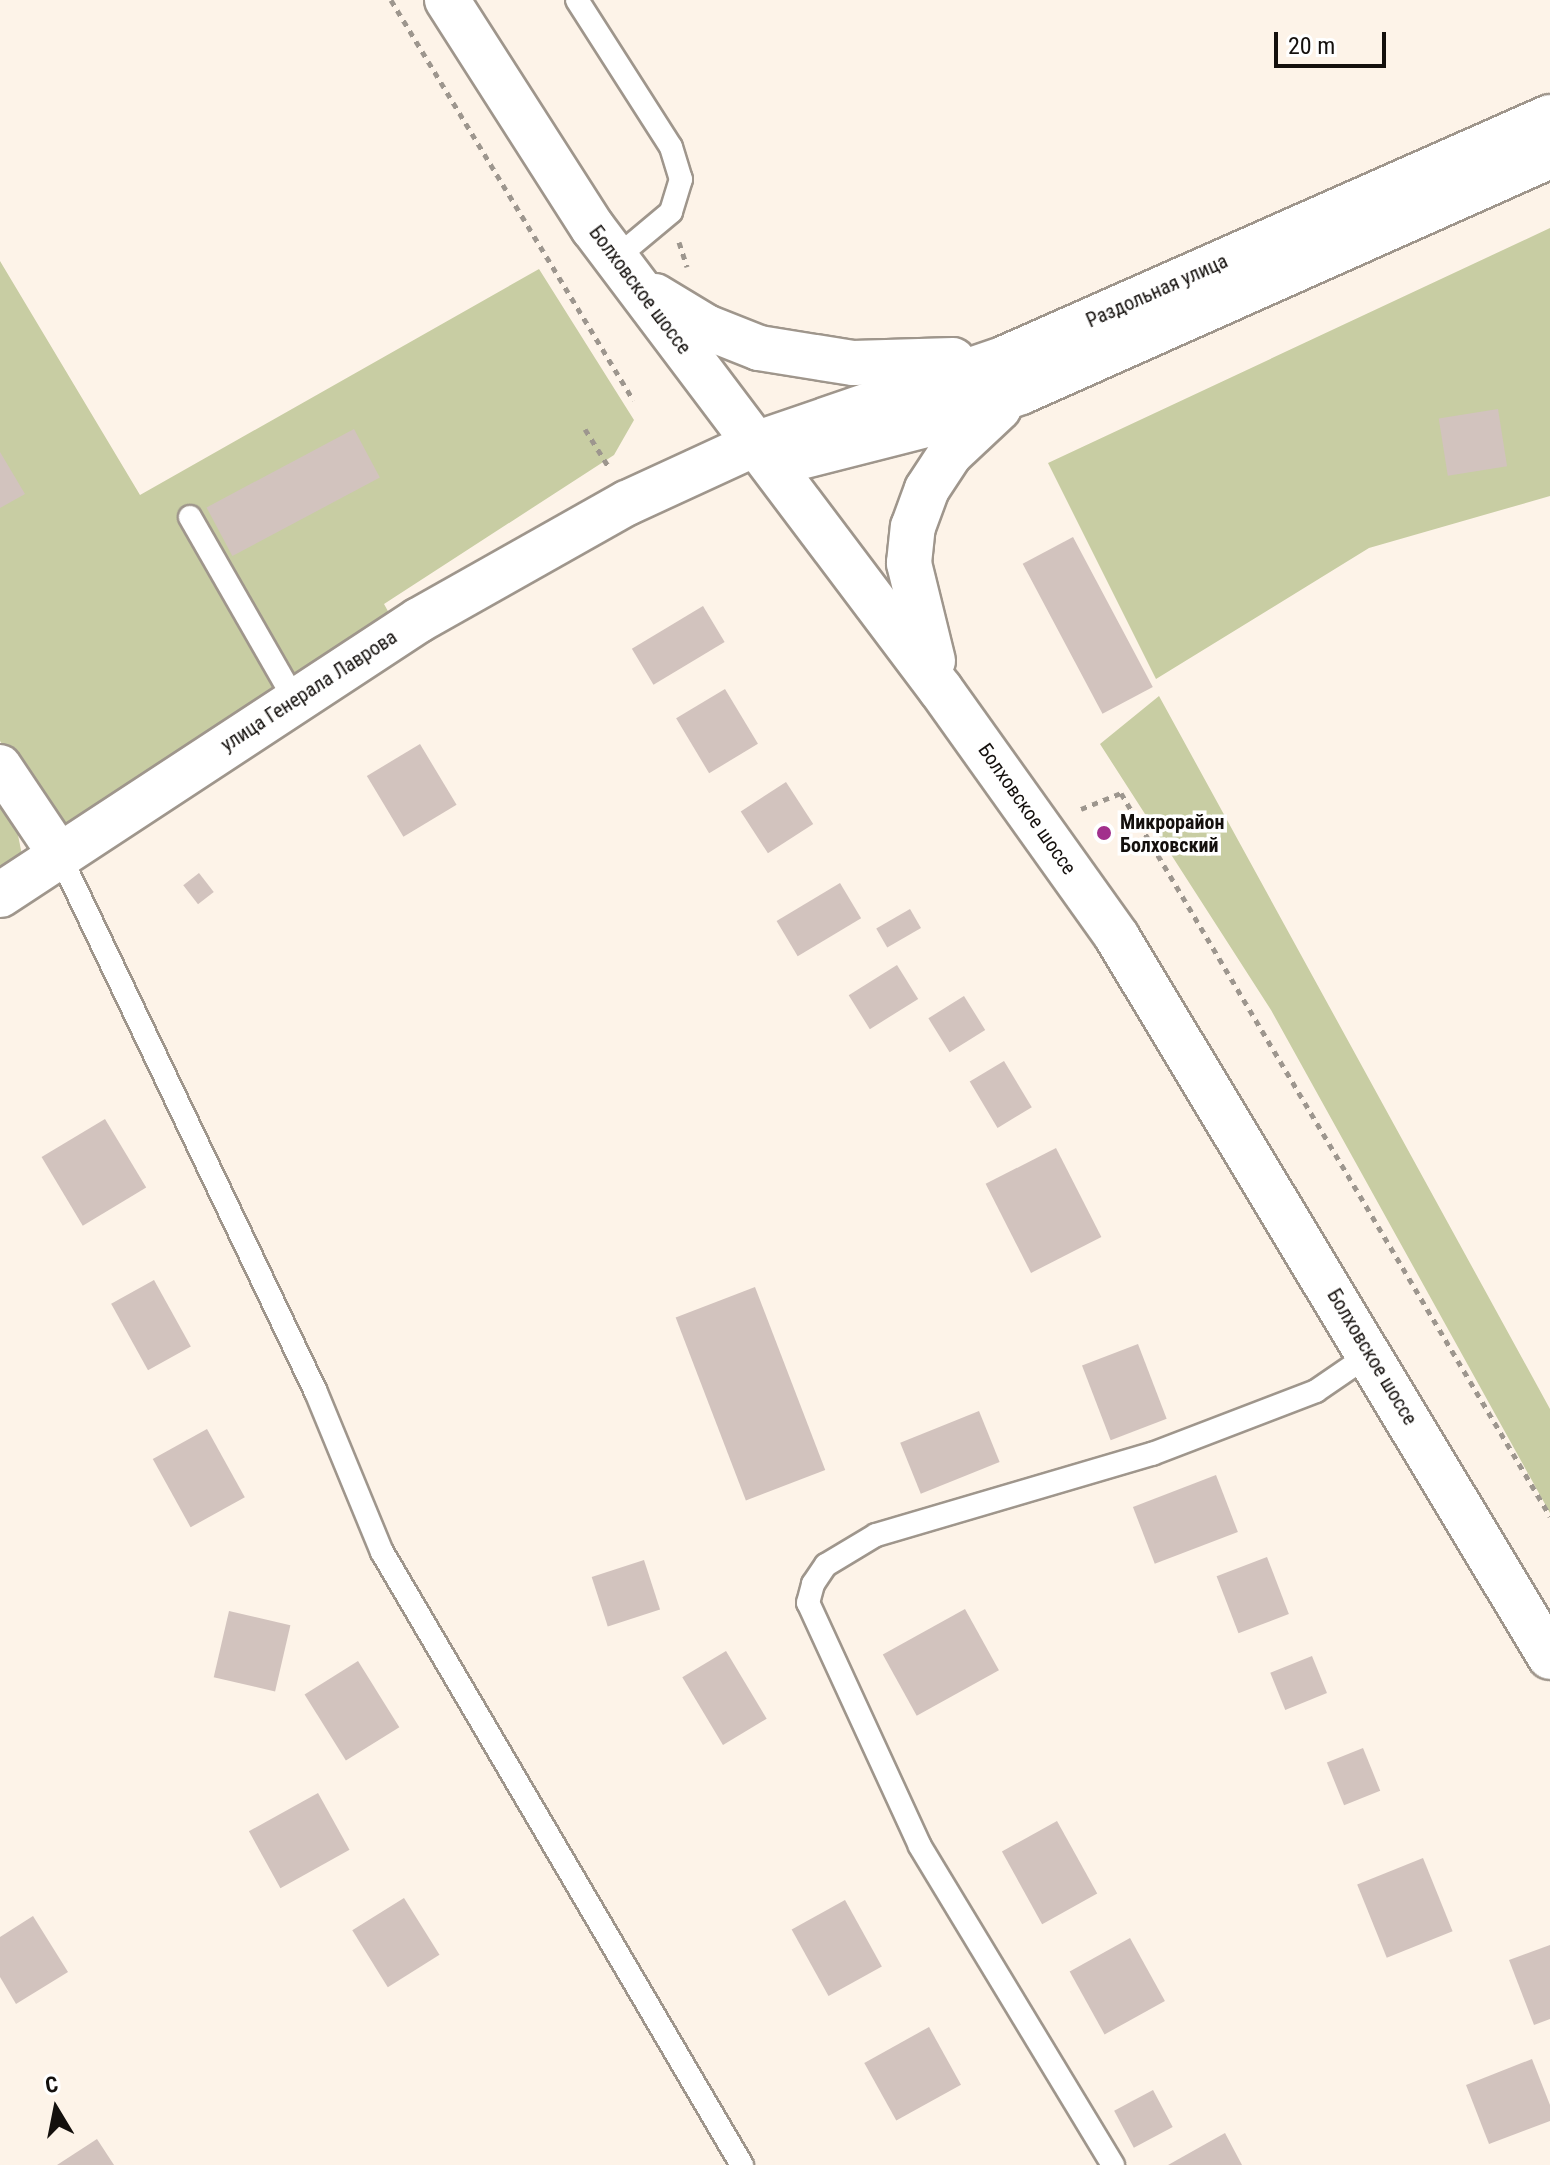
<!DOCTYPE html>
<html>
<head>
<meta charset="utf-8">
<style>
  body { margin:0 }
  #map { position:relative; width:1550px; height:2165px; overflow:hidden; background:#fdf3e8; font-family:"Roboto Condensed",sans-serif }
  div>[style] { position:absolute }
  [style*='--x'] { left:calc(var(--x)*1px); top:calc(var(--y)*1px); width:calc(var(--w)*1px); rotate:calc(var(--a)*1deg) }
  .green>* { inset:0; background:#c8cda3 }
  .building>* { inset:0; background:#d2c3be; transform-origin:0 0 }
  .path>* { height:5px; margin-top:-2.5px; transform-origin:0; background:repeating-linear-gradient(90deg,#9d968e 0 6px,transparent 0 12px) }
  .roads { filter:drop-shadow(2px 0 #9f968c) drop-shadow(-2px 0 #9f968c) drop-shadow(0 2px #9f968c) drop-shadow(0 -2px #9f968c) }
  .service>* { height:22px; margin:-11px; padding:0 11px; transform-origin:11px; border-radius:11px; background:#fff }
  .minor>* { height:42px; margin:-21px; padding:0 21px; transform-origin:21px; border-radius:21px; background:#fff }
  .tertiary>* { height:44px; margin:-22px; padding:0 22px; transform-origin:22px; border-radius:22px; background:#fff }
  .primary>* { height:44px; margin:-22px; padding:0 22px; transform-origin:22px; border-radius:22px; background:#fff }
  .dots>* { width:22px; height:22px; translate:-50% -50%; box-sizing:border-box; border:4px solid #fff; border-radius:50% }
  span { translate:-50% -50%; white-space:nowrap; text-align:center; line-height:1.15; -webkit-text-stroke:7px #fff; paint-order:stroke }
  .street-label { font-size:20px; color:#14100d }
  .poi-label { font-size:20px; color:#14100d; font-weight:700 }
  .left { translate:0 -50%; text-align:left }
  .north { position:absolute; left:16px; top:2069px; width:80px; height:80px; -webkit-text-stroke:6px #fff; paint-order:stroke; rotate:350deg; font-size:22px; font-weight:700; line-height:32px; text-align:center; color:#14100d }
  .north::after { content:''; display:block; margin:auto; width:28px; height:36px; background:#14100d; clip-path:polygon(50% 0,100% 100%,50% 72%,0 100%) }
  .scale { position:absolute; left:1274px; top:32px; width:112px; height:36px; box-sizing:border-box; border:4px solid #14100d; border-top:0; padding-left:10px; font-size:24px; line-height:28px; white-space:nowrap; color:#14100d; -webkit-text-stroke:6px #fff; paint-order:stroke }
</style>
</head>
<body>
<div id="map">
  <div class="green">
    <div style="clip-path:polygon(1550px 228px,1550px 496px,1369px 548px,1156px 679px,1048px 463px)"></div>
    <div style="clip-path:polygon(0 261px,140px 495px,539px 269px,634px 420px,614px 455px,384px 604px,389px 613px,74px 828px,46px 813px,0 741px)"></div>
    <div style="clip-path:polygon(1159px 696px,1550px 1409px,1550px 1513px,1271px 1010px,1100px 744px)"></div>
    <div style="clip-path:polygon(0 803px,17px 830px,23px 860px,0 876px)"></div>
  </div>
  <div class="building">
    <div style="left:1498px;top:409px;width:58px;height:60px;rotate:81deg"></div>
    <div style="left:354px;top:429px;width:55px;height:167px;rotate:62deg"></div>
    <div style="clip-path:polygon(0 452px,25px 494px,0 508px)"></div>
    <div style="left:1073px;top:537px;width:170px;height:57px;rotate:62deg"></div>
    <div style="left:703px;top:606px;width:42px;height:83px;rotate:59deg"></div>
    <div style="left:725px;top:689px;width:64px;height:57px;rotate:59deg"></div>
    <div style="left:420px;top:744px;width:71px;height:62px;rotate:59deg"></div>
    <div style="left:786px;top:782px;width:50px;height:54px;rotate:57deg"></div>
    <div style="left:199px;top:873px;width:24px;height:20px;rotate:52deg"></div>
    <div style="left:840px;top:883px;width:41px;height:74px;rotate:59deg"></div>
    <div style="left:910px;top:909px;width:22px;height:39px;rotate:60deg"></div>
    <div style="left:897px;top:965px;width:40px;height:57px;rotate:58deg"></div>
    <div style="left:964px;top:996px;width:40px;height:42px;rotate:58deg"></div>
    <div style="left:1004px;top:1061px;width:54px;height:40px;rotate:59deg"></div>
    <div style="left:105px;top:1119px;width:80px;height:74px;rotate:59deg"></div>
    <div style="left:1056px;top:1148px;width:100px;height:79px;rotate:63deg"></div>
    <div style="left:154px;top:1280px;width:76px;height:49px;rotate:61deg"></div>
    <div style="left:755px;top:1287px;width:196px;height:85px;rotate:69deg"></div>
    <div style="left:1138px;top:1344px;width:80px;height:60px;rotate:69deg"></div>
    <div style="left:979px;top:1411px;width:55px;height:85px;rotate:68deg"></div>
    <div style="left:207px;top:1429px;width:78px;height:62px;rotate:61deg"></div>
    <div style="left:1216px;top:1475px;width:61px;height:89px;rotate:69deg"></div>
    <div style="left:1267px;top:1557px;width:61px;height:54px;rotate:69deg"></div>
    <div style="left:644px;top:1560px;width:52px;height:55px;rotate:72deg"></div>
    <div style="left:965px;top:1609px;width:70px;height:94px;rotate:61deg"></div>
    <div style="left:229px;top:1611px;width:63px;height:68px;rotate:13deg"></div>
    <div style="left:726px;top:1651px;width:79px;height:51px;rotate:59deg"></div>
    <div style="left:1312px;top:1656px;width:40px;height:45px;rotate:68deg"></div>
    <div style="left:358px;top:1661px;width:78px;height:63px;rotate:58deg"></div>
    <div style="left:1363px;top:1748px;width:46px;height:39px;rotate:68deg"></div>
    <div style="left:318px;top:1793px;width:65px;height:79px;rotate:61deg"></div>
    <div style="left:1057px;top:1821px;width:83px;height:63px;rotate:61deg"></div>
    <div style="left:1423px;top:1858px;width:79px;height:71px;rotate:68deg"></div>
    <div style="left:404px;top:1898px;width:67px;height:61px;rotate:58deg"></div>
    <div style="left:845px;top:1900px;width:76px;height:61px;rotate:61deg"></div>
    <div style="clip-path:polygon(33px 1916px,68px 1972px,16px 2004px,0 1977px,0 1937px)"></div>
    <div style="left:1130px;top:1938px;width:72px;height:69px;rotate:61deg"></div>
    <div style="clip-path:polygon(1550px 1945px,1550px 2019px,1534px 2025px,1509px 1960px)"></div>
    <div style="left:929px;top:2027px;width:66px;height:74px;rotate:61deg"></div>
    <div style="clip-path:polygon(1532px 2059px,1550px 2105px,1550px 2121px,1489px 2144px,1466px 2085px)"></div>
    <div style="left:1153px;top:2090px;width:42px;height:44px;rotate:62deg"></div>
    <div style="clip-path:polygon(1225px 2133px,1242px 2165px,1168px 2165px)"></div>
    <div style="clip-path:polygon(97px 2139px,114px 2165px,57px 2165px)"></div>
  </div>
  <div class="path">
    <div style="--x:391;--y:0;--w:468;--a:58.8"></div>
    <div style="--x:679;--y:242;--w:26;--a:72"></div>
    <div style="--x:585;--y:429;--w:47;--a:58"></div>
    <div style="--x:1081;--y:809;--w:43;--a:-21.8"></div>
    <div style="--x:1121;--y:793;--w:841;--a:59.32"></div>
  </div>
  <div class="roads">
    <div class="service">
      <div style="--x:577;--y:0;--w:174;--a:57.4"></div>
      <div style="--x:671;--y:147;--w:34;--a:73"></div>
      <div style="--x:681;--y:179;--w:34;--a:107"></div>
      <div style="--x:671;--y:212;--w:72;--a:140.1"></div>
      <div style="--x:190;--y:517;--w:211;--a:60.2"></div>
      <div style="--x:59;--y:854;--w:596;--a:64.47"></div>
      <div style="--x:316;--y:1392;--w:173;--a:67.6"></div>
      <div style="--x:382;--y:1552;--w:711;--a:59.58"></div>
      <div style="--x:1113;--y:2165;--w:373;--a:-121.2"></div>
      <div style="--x:920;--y:1846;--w:268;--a:-114.7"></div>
      <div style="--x:808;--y:1603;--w:20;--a:-75"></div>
      <div style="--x:813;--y:1584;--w:23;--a:-56"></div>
      <div style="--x:826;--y:1565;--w:58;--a:-31"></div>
      <div style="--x:876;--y:1535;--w:288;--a:-16.4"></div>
      <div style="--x:1152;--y:1454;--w:176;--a:-21"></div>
      <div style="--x:1316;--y:1391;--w:65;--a:-34.4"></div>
    </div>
    <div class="minor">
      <div style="--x:0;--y:766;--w:106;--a:56.2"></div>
    </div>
    <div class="tertiary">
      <div style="--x:0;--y:895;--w:501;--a:-33.28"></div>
      <div style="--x:419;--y:620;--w:239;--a:-29.4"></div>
      <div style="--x:627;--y:503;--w:141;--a:-24.7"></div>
    </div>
    <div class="primary">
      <div style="--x:447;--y:0;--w:271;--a:57.4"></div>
      <div style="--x:593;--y:228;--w:578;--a:53.01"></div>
      <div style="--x:941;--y:690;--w:303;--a:54.5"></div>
      <div style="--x:1117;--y:937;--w:840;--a:58.98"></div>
      <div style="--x:655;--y:296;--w:60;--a:31.3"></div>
      <div style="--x:706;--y:327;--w:57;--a:21.6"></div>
      <div style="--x:759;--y:348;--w:95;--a:9.1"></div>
      <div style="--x:853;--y:363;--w:100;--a:-1.7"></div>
      <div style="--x:755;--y:444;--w:262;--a:-18.9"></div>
      <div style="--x:1003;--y:359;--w:598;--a:-23.87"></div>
      <div style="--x:781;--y:462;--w:162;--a:-14.3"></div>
      <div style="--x:938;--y:422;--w:88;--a:-19.9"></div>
      <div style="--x:1021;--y:392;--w:579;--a:-24.04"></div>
      <div style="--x:933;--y:661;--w:101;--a:-103.8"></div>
      <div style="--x:909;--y:563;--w:36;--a:-84"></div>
      <div style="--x:913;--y:527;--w:40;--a:-69.8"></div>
      <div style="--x:927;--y:489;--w:42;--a:-56.7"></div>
      <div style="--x:950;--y:454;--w:67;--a:-43.2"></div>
    </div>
  </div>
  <div class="dots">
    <div style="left:1104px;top:833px;background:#a2308c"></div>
  </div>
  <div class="street-label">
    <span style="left:640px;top:290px;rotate:53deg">Болховское шоссе</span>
    <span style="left:1157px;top:291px;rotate:-24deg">Раздольная улица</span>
    <span style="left:309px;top:691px;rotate:-33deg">улица Генерала Лаврова</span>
    <span style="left:1027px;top:809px;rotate:55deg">Болховское шоссе</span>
    <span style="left:1372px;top:1357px;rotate:59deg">Болховское шоссе</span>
  </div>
  <div class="poi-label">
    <span class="left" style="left:1120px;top:834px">Микрорайон<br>Болховский</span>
  </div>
  <div class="north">С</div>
  <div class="scale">20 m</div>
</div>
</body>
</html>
